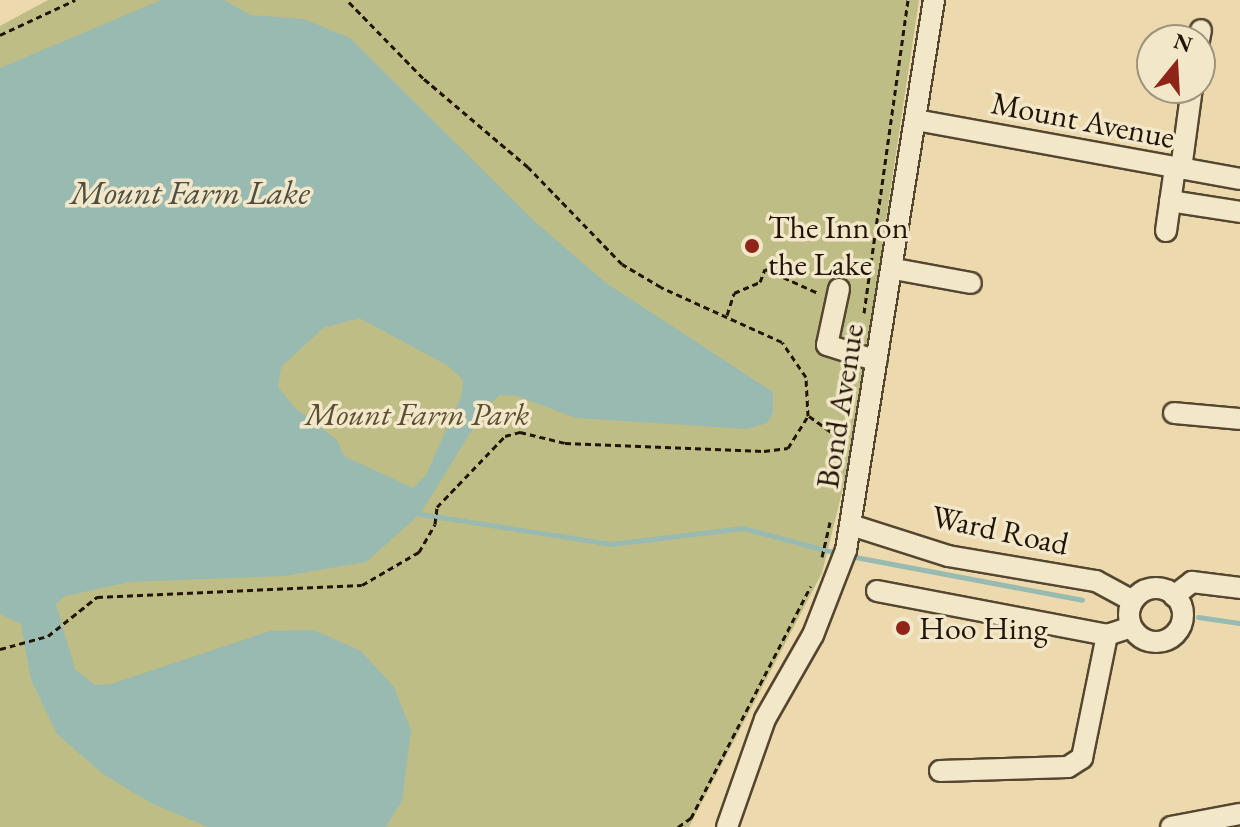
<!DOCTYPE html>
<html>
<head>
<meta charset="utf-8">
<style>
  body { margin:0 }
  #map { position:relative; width:1240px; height:827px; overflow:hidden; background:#ecdaae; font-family:"EB Garamond",serif }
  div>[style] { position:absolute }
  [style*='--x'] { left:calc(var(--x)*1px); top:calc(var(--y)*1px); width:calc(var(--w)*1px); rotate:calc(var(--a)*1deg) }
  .green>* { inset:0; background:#bebd86 }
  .water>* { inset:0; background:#99bab0 }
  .stream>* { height:5px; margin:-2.5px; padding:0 2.5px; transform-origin:2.5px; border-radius:2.5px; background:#99bab0 }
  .path>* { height:3px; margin-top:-1.5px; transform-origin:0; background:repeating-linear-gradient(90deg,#231506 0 6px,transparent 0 10px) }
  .roads { filter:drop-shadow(2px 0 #554630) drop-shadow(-2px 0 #554630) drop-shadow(0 2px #554630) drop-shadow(0 -2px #554630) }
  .minor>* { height:20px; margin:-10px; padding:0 10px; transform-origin:10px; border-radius:10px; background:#f3e7ca }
  .minor>.ring { margin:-10px; padding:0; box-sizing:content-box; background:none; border:20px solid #f3e7ca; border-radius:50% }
  .dots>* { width:22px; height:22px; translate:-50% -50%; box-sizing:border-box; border:4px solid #f3e7ca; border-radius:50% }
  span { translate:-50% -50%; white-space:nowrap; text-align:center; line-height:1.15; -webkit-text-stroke:7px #f3e7ca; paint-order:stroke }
  .street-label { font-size:32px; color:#231506 }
  .poi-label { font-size:32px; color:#231506 }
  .left { translate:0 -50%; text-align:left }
  .park-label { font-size:32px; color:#595033; font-style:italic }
  .water-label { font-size:34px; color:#4c4f42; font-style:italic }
  .north { position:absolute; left:1136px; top:24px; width:80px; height:80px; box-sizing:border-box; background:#f3e7ca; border:2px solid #a0937c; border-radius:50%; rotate:18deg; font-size:22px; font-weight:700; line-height:32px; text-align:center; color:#231506 }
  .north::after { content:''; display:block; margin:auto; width:28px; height:36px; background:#8f2418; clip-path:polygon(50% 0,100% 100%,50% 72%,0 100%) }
</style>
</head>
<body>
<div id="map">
  <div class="green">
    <div style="clip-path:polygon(48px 0,919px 0,850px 460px,822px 573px,689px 827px,0 827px,0 26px)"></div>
  </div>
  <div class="water">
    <div style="clip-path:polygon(evenodd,161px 0,224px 0,251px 15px,304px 19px,350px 38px,534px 221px,606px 283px,773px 392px,773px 413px,767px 423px,747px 429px,576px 418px,517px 396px,500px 395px,487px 406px,420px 514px,366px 562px,284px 576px,130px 582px,65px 596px,56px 604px,75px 669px,95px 685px,111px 684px,270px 631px,314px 630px,361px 651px,394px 687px,411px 730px,402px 801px,386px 827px,208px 827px,151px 803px,103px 774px,57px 734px,31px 680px,21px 624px,0 614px,0 68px,161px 0,359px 318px,447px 365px,463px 380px,461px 397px,426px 475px,413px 488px,344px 456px,337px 440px,294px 407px,278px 387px,281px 367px,323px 328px,359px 318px)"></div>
  </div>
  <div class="stream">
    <div style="--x:420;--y:514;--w:193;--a:8.9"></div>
    <div style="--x:611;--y:544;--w:133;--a:-6.9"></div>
    <div style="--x:743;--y:528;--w:100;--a:15"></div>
    <div style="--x:850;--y:556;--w:236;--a:10.7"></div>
    <div style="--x:1198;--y:617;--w:42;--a:8.1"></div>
  </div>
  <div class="path">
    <div style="--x:0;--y:35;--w:83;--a:-25"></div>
    <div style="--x:864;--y:313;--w:316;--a:-82"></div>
    <div style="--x:727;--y:315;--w:23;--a:-72"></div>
    <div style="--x:734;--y:293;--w:28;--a:-23"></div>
    <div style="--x:760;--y:282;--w:14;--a:-69"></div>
    <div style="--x:765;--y:269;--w:58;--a:24.4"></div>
    <div style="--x:809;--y:416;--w:44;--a:35.8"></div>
    <div style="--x:822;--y:557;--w:36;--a:-77"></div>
    <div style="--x:0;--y:649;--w:50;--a:-15.2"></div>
    <div style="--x:48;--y:636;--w:63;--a:-38.5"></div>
    <div style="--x:97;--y:597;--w:265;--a:-2.6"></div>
    <div style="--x:362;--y:585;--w:66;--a:-30.1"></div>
    <div style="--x:419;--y:552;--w:32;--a:-60"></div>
    <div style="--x:435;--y:524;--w:17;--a:-83"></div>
    <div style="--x:437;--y:507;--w:98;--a:-46.2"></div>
    <div style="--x:505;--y:436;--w:16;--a:-15"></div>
    <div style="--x:520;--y:432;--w:46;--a:13.7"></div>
    <div style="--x:565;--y:443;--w:199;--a:2.3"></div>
    <div style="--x:764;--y:451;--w:24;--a:-7"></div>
    <div style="--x:788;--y:448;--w:38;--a:-58"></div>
    <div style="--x:808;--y:416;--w:39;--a:-93"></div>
    <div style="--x:806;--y:377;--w:42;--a:-124.4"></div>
    <div style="--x:782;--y:342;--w:133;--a:-155.6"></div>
    <div style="--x:661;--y:287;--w:45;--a:-149.5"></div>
    <div style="--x:622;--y:264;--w:135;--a:-134.1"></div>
    <div style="--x:528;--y:167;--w:138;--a:-139.7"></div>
    <div style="--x:423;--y:78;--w:109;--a:-134.3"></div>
    <div style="--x:678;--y:827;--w:16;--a:-35"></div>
    <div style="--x:691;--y:818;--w:261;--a:-62.7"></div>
  </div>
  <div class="roads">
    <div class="minor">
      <div style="--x:1199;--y:40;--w:10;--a:-79"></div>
      <div style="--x:916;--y:120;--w:329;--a:10.3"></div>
      <div style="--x:1181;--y:169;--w:82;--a:-82.3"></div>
      <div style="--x:1170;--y:201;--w:71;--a:8.9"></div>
      <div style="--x:1166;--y:231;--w:64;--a:-81.9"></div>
      <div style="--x:894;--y:269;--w:78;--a:10.3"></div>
      <div style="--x:839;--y:289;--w:57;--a:102.1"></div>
      <div style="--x:827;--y:345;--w:52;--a:17.7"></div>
      <div style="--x:1174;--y:413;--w:66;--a:5.2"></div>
      <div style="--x:851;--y:525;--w:102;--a:17.7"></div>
      <div style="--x:948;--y:556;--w:150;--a:9.6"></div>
      <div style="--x:1096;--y:581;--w:42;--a:28.4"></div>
      <div class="ring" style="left:1129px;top:588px;width:34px;height:34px"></div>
      <div style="--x:877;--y:591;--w:234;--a:10.8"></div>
      <div style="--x:1107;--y:635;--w:26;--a:-18"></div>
      <div style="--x:1174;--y:596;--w:23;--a:-38"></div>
      <div style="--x:1192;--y:582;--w:48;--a:7.1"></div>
      <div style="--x:940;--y:771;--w:128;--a:-1.8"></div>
      <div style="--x:1068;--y:767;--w:17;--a:-33"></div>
      <div style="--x:1082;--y:758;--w:126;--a:-78.5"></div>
      <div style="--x:727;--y:827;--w:114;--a:-70.6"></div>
      <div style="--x:765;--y:719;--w:97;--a:-60.3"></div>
      <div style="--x:813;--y:635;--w:91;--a:-68.8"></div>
      <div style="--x:846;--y:550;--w:557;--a:-80.91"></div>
      <div style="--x:1171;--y:827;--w:70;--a:-10.7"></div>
    </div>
  </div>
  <div class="dots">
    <div style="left:752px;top:246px;background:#8f2418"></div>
    <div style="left:903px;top:628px;background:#8f2418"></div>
  </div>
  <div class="street-label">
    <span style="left:1083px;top:120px;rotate:11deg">Mount Avenue</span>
    <span style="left:840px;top:406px;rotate:-81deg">Bond Avenue</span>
    <span style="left:1000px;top:530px;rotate:12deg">Ward Road</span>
  </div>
  <div class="poi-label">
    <span class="left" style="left:768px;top:246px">The Inn on<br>the Lake</span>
    <span class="left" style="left:919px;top:628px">Hoo Hing</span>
  </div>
  <div class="park-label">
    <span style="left:417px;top:414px">Mount Farm Park</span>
  </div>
  <div class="water-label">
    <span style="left:190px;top:193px">Mount Farm Lake</span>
  </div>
  <div class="north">N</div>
</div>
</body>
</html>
